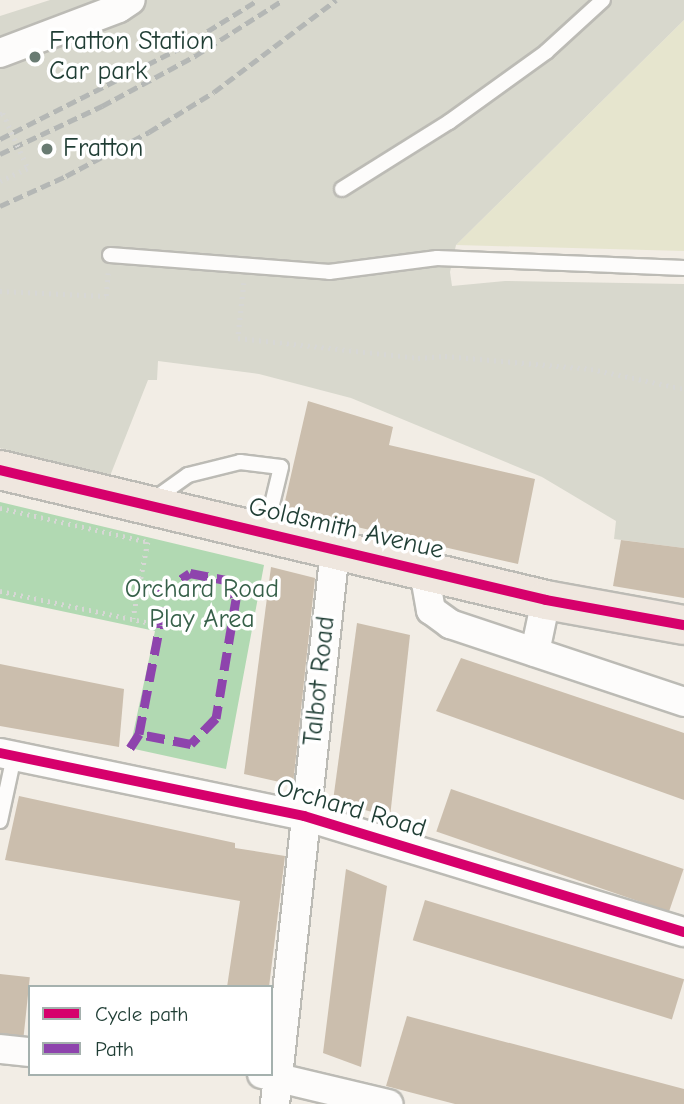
<!DOCTYPE html>
<html>
<head>
<meta charset="utf-8">
<style>
  body { margin:0 }
  #map { position:relative; width:684px; height:1104px; overflow:hidden; background:#f2ede5; font-family:"Comic Neue",sans-serif }
  div>[style] { position:absolute }
  [style*='--x'] { left:calc(var(--x)*1px); top:calc(var(--y)*1px); width:calc(var(--w)*1px); rotate:calc(var(--a)*1deg) }
  .built>* { inset:0; background:#e6e5ce }
  .industrial>* { inset:0; background:#d8d8cd }
  .green>* { inset:0; background:#b1d9b2 }
  .building>* { inset:0; background:#cbbead; transform-origin:0 0 }
  .path>* { height:4.5px; margin-top:-2.25px; transform-origin:0; background:repeating-linear-gradient(90deg,#d7d7d5 0 2px,transparent 0 7px) }
  .roads { filter:drop-shadow(2px 0 #bcbbb5) drop-shadow(-2px 0 #bcbbb5) drop-shadow(0 2px #bcbbb5) drop-shadow(0 -2px #bcbbb5) }
  .service>* { height:14px; margin:-7px; padding:0 7px; transform-origin:7px; border-radius:7px; background:#fdfcfb }
  .minor>* { height:28px; margin:-14px; padding:0 14px; transform-origin:14px; border-radius:14px; background:#fdfcfb }
  .primary>* { height:38px; margin:-19px; padding:0 19px; transform-origin:19px; border-radius:19px; background:#efe7df }
  .rail>* { height:5px; margin-top:-2.5px; transform-origin:0; background:repeating-linear-gradient(90deg,#b4b7b5 0 10px,transparent 0 15px) }
  .path-bridge>* { height:4.5px; margin-top:-2.25px; transform-origin:0; background:repeating-linear-gradient(90deg,#d7d7d5 0 2px,transparent 0 7px) }
  .quiet>* { height:9px; margin-top:-4.5px; transform-origin:0; background:repeating-linear-gradient(90deg,#8e44ad 0 18px,transparent 0 27px) }
  .cycleway>* { height:10px; margin:-5px; padding:0 5px; transform-origin:5px; border-radius:5px; background:#d6006c }
  .dots>* { width:19px; height:19px; translate:-50% -50%; box-sizing:border-box; border:4px solid #fff; border-radius:50% }
  span { translate:-50% -50%; white-space:nowrap; text-align:center; line-height:1.15; -webkit-text-stroke:7px #fff; paint-order:stroke }
  .poi-label { font-size:26px; color:#1f3d34 }
  .left { translate:0 -50%; text-align:left }
  .street-label { font-size:26px; color:#1f3d34 }
  .park-label { font-size:26px; color:#366049 }
  .legend { position:absolute; left:28px; top:985px; width:245px; height:91px; box-sizing:border-box; background:#fff; border:2px solid #a5b1ae; margin:0; padding:9px 12px; list-style:none; font-size:21px; color:#1f3d34 }
  .legend li { display:flex; align-items:center; gap:14px; height:35px }
  .legend b { width:35px; border:2px solid #a5b1ae }
</style>
</head>
<body>
<div id="map">
  <div class="built">
    <div style="clip-path:polygon(684px 20px,684px 251px,456px 245px)"></div>
  </div>
  <div class="industrial">
    <div style="clip-path:polygon(50px 0,684px 0,684px 20px,456px 245px,450px 272px,452px 286px,505px 281px,684px 284px,684px 548px,614px 539px,616px 521px,542px 477px,351px 398px,259px 374px,158px 361px,157px 380px,148px 380px,110px 476px,0 448px,0 16px)"></div>
  </div>
  <div class="green">
    <div style="clip-path:polygon(0 502px,264px 565px,226px 769px,130px 748px,155px 631px,0 598px)"></div>
  </div>
  <div class="building">
    <div style="clip-path:polygon(308px 401px,393px 427px,389px 445px,535px 479px,518px 564px,283px 510px)"></div>
    <div style="clip-path:polygon(621px 540px,684px 548px,684px 598px,613px 586px)"></div>
    <div style="clip-path:polygon(271px 567px,315px 578px,293px 785px,244px 774px)"></div>
    <div style="clip-path:polygon(357px 623px,410px 635px,390px 817px,333px 801px)"></div>
    <div style="clip-path:polygon(461px 658px,684px 733px,684px 800px,436px 711px)"></div>
    <div style="clip-path:polygon(0 664px,124px 689px,119px 747px,0 726px)"></div>
    <div style="left:451px;top:789px;width:246px;height:45px;rotate:19deg"></div>
    <div style="clip-path:polygon(19px 796px,235px 843px,235px 848px,285px 856px,269px 987px,227px 987px,240px 901px,5px 860px)"></div>
    <div style="clip-path:polygon(346px 869px,387px 886px,361px 1067px,323px 1053px)"></div>
    <div style="left:425px;top:900px;width:271px;height:42px;rotate:17deg"></div>
    <div style="left:0;top:974px;width:30px;height:59px;rotate:6deg"></div>
    <div style="clip-path:polygon(407px 1016px,684px 1089px,684px 1104px,455px 1104px,386px 1086px)"></div>
  </div>
  <div class="path">
    <div style="--x:0;--y:114;--w:3;--a:-18"></div>
    <div style="--x:0;--y:181;--w:31;--a:-25"></div>
    <div style="--x:244;--y:283;--w:55;--a:96.2"></div>
    <div style="--x:238;--y:338;--w:181;--a:6.3"></div>
    <div style="--x:418;--y:358;--w:27;--a:-4"></div>
    <div style="--x:445;--y:356;--w:147;--a:5.1"></div>
    <div style="--x:591;--y:369;--w:95;--a:12.1"></div>
    <div style="--x:0;--y:291;--w:106;--a:2.7"></div>
    <div style="--x:106;--y:296;--w:23;--a:-85"></div>
    <div style="--x:0;--y:508;--w:152;--a:12.9"></div>
    <div style="--x:148;--y:542;--w:78;--a:101"></div>
    <div style="--x:0;--y:591;--w:164;--a:12"></div>
  </div>
  <div class="roads">
    <div class="service">
      <div style="--x:342;--y:189;--w:126;--a:-32.1"></div>
      <div style="--x:449;--y:122;--w:120;--a:-35.8"></div>
      <div style="--x:546;--y:52;--w:77;--a:-42.4"></div>
      <div style="--x:110;--y:255;--w:220;--a:4.4"></div>
      <div style="--x:329;--y:272;--w:109;--a:-7.4"></div>
      <div style="--x:437;--y:258;--w:247;--a:2.3"></div>
      <div style="--x:153;--y:500;--w:43;--a:-35.5"></div>
      <div style="--x:188;--y:475;--w:54;--a:-14"></div>
      <div style="--x:240;--y:462;--w:41;--a:7"></div>
      <div style="--x:281;--y:467;--w:68;--a:103.6"></div>
      <div style="--x:0;--y:821;--w:66;--a:-77.8"></div>
    </div>
    <div class="minor">
      <div style="--x:0;--y:53;--w:127;--a:-20.7"></div>
      <div style="--x:119;--y:8;--w:14;--a:-34"></div>
      <div style="--x:424;--y:571;--w:40;--a:80"></div>
      <div style="--x:431;--y:610;--w:24;--a:36"></div>
      <div style="--x:450;--y:624;--w:247;--a:18.4"></div>
      <div style="--x:535;--y:652;--w:53;--a:-78.1"></div>
      <div style="--x:0;--y:753;--w:310;--a:11.7"></div>
      <div style="--x:304;--y:816;--w:397;--a:17"></div>
      <div style="--x:0;--y:1049;--w:30;--a:6"></div>
      <div style="--x:262;--y:1074;--w:130;--a:13.4"></div>
      <div style="--x:275;--y:1104;--w:557;--a:-83.82"></div>
    </div>
    <div class="primary">
      <div style="--x:0;--y:470;--w:561;--a:13.39"></div>
      <div style="--x:546;--y:600;--w:140;--a:10.3"></div>
    </div>
  </div>
  <div class="rail">
    <div style="--x:0;--y:139;--w:204;--a:-26.8"></div>
    <div style="--x:182;--y:47;--w:89;--a:-31.7"></div>
    <div style="--x:0;--y:154;--w:113;--a:-25.2"></div>
    <div style="--x:102;--y:106;--w:106;--a:-28.3"></div>
    <div style="--x:195;--y:56;--w:104;--a:-32.5"></div>
    <div style="--x:0;--y:206;--w:72;--a:-24.4"></div>
    <div style="--x:66;--y:176;--w:94;--a:-27.9"></div>
    <div style="--x:149;--y:132;--w:76;--a:-31.6"></div>
    <div style="--x:214;--y:92;--w:153;--a:-37"></div>
  </div>
  <div class="path-bridge">
    <div style="--x:3;--y:113;--w:60;--a:65.6"></div>
  </div>
  <div class="quiet">
    <div style="--x:190;--y:573;--w:38;--a:11"></div>
    <div style="--x:227;--y:580;--w:21;--a:65"></div>
    <div style="--x:236;--y:599;--w:121;--a:99.5"></div>
    <div style="--x:216;--y:718;--w:36;--a:134"></div>
    <div style="--x:191;--y:744;--w:53;--a:-169.1"></div>
    <div style="--x:139;--y:734;--w:111;--a:-79.1"></div>
    <div style="--x:160;--y:625;--w:31;--a:-92"></div>
    <div style="--x:159;--y:594;--w:37;--a:-34"></div>
    <div style="--x:130;--y:748;--w:17;--a:-57"></div>
  </div>
  <div class="cycleway">
    <div style="--x:0;--y:470;--w:561;--a:13.39"></div>
    <div style="--x:546;--y:600;--w:140;--a:10.3"></div>
    <div style="--x:0;--y:753;--w:310;--a:11.7"></div>
    <div style="--x:304;--y:816;--w:397;--a:17"></div>
  </div>
  <div class="dots">
    <div style="left:35px;top:57px;background:#697b72"></div>
    <div style="left:47px;top:149px;background:#697b72"></div>
  </div>
  <div class="poi-label">
    <span class="left" style="left:49px;top:57px">Fratton Station<br>Car park</span>
    <span class="left" style="left:63px;top:149px">Fratton</span>
  </div>
  <div class="street-label">
    <span style="left:346px;top:529px;rotate:13deg">Goldsmith Avenue</span>
    <span style="left:320px;top:681px;rotate:-84deg">Talbot Road</span>
    <span style="left:351px;top:809px;rotate:16deg">Orchard Road</span>
  </div>
  <div class="park-label">
    <span style="left:202px;top:605px">Orchard Road<br>Play Area</span>
  </div>
  <ul class="legend">
  <li><b style="height:9px;background:#d6006c"></b>Cycle path</li>
  <li><b style="height:9px;background:#8e44ad"></b>Path</li>
  </ul>
</div>
</body>
</html>
